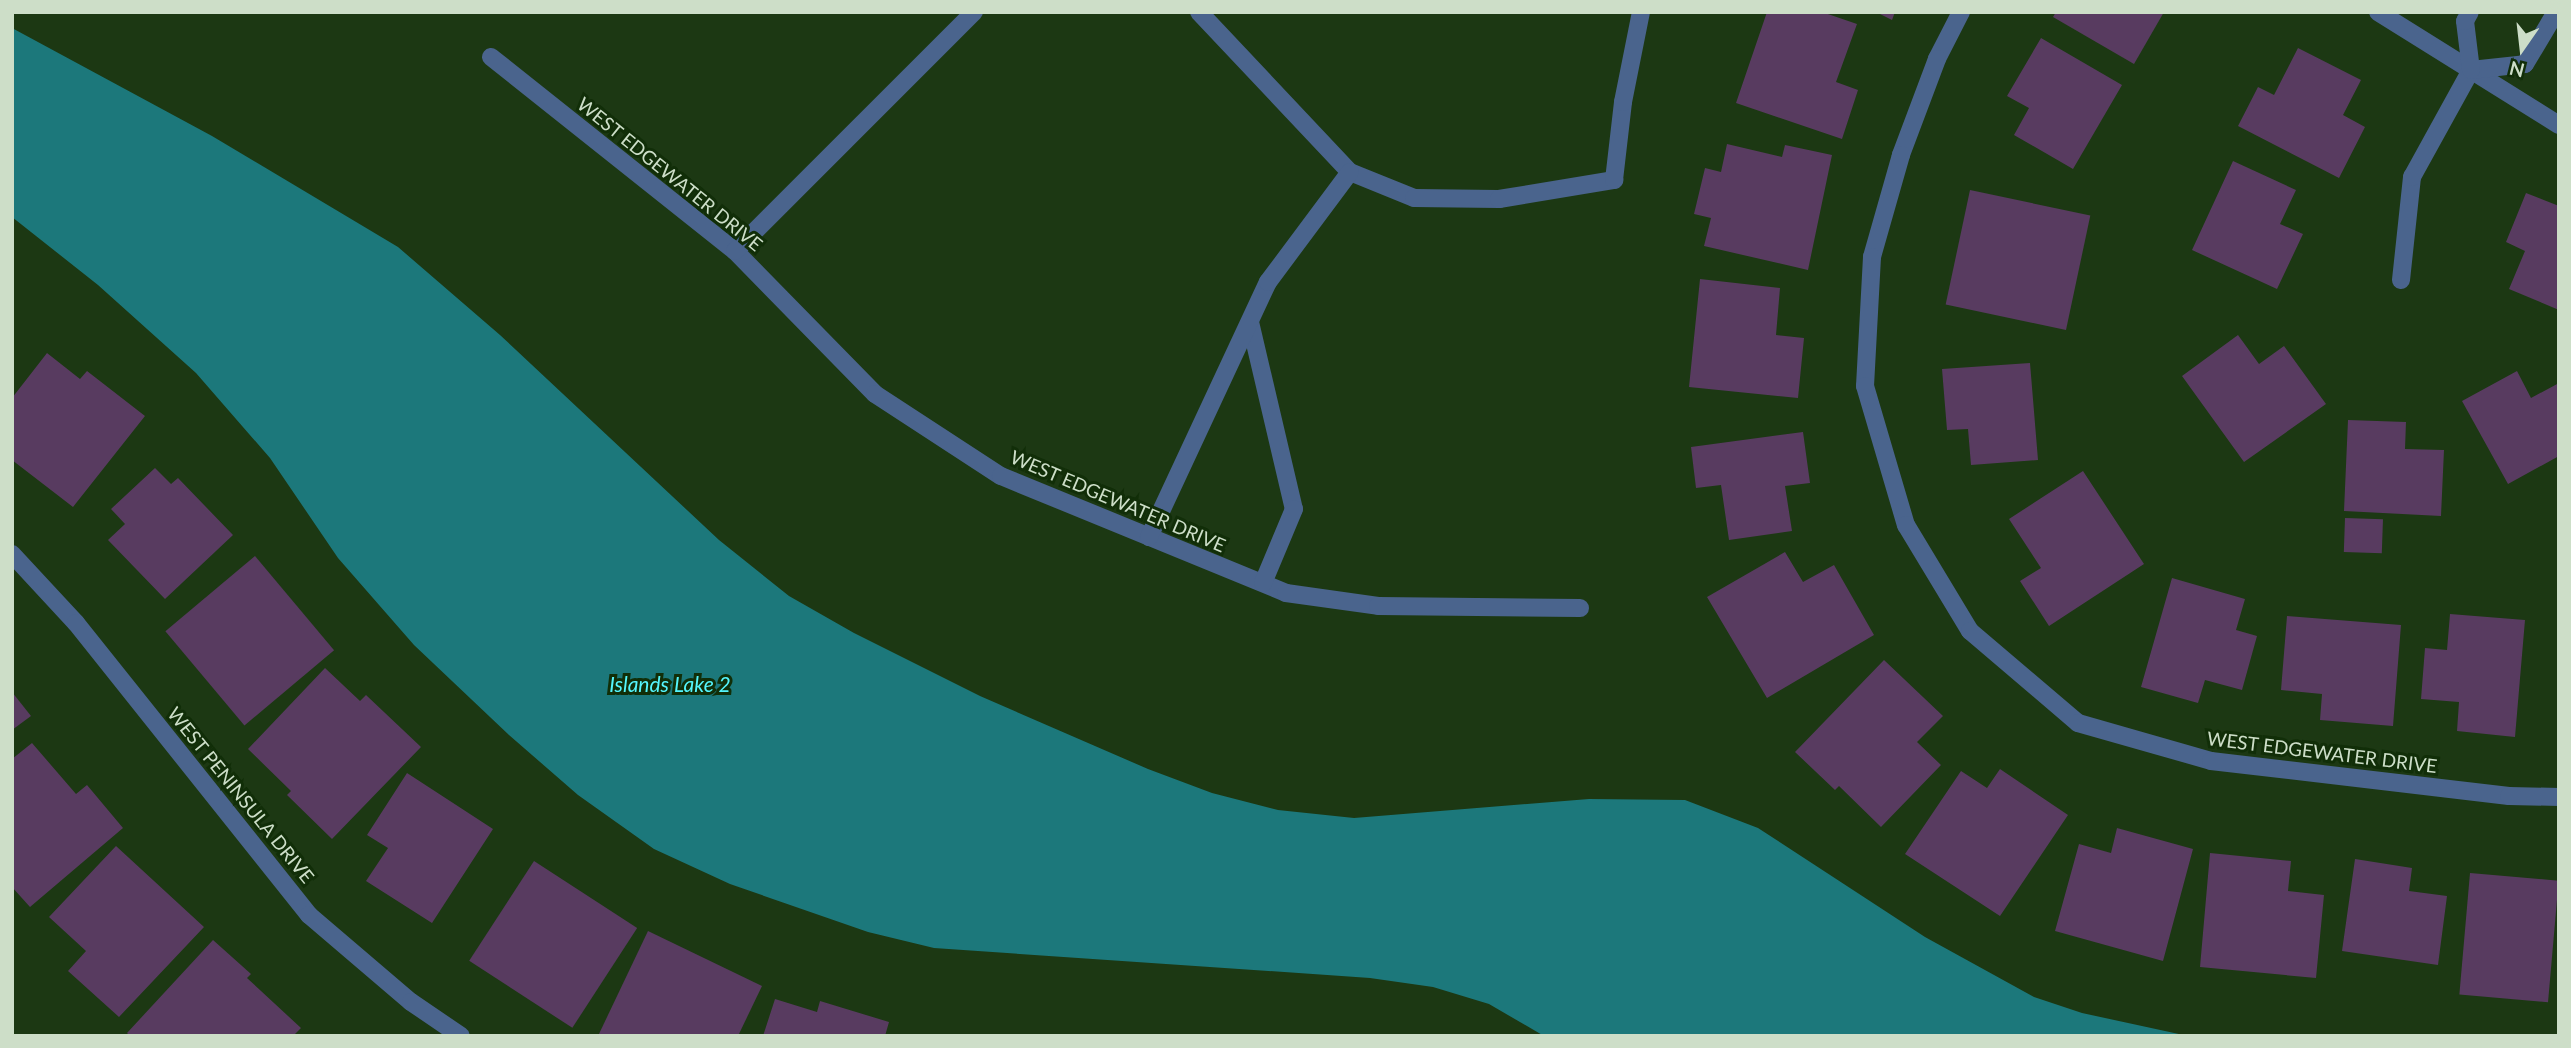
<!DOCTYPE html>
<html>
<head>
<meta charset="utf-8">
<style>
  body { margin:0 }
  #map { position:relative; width:2571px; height:1048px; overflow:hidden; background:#1c3813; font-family:Lato,sans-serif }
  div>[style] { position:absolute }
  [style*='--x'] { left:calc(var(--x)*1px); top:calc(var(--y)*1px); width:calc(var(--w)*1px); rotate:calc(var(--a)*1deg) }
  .water>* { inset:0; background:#1c787b }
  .building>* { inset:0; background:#583b60; transform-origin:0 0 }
  .street>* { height:18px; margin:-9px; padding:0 9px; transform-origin:9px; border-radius:9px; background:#4a648d }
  span { translate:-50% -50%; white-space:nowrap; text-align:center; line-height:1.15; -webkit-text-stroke:6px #112e08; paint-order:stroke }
  .street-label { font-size:19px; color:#cddec8 }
  .water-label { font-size:21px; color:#54f5fc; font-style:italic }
  .frame { position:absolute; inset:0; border:14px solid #cddec8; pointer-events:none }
  .north { position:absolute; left:2487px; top:14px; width:70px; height:70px; -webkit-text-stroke:5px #112e08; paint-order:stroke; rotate:194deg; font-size:19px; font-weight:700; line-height:28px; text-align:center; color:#cddec8 }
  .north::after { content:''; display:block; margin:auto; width:24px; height:32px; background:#cddec8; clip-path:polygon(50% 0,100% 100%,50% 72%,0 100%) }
</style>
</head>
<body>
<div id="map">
  <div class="water">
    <div style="clip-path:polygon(12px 28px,212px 136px,398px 247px,500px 335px,719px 540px,789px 596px,854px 633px,980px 696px,1148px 769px,1212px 793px,1278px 810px,1354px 818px,1589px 799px,1685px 800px,1758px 828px,1925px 937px,2034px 997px,2082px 1013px,2188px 1036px,1544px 1036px,1489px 1004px,1433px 987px,1370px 978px,934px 948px,868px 932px,730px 884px,654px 849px,578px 795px,509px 735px,414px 645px,338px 558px,270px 458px,196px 373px,98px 285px,12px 217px)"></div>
  </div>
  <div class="building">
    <div style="clip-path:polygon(1767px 12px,1822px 12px,1857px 24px,1836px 82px,1858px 90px,1842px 139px,1736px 103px)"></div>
    <div style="clip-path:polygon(1876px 12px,1895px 12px,1892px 20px)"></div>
    <div style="clip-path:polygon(2056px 12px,2164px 12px,2134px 64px,2053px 17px)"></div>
    <div style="clip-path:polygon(2041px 38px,2122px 85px,2073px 169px,2014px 135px,2029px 108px,2007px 96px)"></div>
    <div style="clip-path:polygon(2298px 48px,2361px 80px,2343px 115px,2365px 127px,2339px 178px,2238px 126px,2258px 87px,2274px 95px)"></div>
    <div style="clip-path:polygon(1727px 144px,1782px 157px,1785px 145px,1832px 155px,1808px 270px,1704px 246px,1711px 218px,1694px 214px,1705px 168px,1721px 172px)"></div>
    <div style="clip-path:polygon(2233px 161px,2296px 190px,2280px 224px,2303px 234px,2277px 289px,2192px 250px)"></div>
    <div style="left:1970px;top:190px;width:123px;height:117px;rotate:12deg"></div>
    <div style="clip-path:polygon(2526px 193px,2559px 206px,2559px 310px,2509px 289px,2525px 251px,2506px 242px)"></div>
    <div style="clip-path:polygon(1700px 279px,1780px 288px,1776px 335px,1804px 338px,1798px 398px,1689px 387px)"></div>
    <div style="clip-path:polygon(2238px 335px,2259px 364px,2284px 346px,2326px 404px,2244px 462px,2182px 376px)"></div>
    <div style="clip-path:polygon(47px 353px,80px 379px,87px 371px,145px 416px,73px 507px,12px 460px,12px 398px)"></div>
    <div style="clip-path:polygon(2030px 363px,2038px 460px,1971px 465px,1968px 429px,1947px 430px,1942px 369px)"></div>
    <div style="clip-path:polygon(2517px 371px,2531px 398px,2559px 383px,2559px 456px,2508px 484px,2462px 401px)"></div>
    <div style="clip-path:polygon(2348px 420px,2406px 422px,2405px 449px,2444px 450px,2441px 516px,2344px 511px)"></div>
    <div style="clip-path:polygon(1803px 432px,1810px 483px,1785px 486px,1792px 531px,1729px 540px,1721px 485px,1696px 488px,1691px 447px)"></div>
    <div style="clip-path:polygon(155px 468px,171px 484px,178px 478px,233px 535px,165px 599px,108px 540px,125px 524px,111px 509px)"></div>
    <div style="clip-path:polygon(2083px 471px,2144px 564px,2049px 626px,2020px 581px,2041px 568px,2009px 519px)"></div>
    <div style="left:2345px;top:518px;width:38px;height:34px;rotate:2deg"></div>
    <div style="clip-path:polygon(1785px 552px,1803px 582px,1834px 565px,1874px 635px,1767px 698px,1707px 597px)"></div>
    <div style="left:255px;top:556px;width:123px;height:117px;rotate:50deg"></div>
    <div style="clip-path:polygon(2172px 578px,2245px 599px,2236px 630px,2257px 636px,2242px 690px,2205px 680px,2198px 703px,2141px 687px)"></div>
    <div style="clip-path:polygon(2450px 614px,2525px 620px,2515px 737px,2457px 731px,2459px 702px,2421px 699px,2425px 648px,2447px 650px)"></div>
    <div style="clip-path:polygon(2287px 616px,2401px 625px,2393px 726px,2320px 720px,2322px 694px,2281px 690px)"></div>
    <div style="clip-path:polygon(1884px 660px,1943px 716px,1917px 742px,1941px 765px,1881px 827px,1839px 786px,1835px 790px,1795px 752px)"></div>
    <div style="clip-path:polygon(325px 668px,360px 701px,366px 695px,421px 747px,332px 839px,287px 795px,291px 791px,248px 749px)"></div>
    <div style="clip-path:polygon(12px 692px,31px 716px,12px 730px)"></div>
    <div style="clip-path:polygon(32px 743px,76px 794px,87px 785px,123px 828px,30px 907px,12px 887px,12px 759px)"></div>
    <div style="clip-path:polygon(2000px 769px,2068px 815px,2000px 916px,1905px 854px,1961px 771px,1987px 788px)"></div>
    <div style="clip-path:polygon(407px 773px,493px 829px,432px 923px,366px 881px,388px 848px,367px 835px)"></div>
    <div style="clip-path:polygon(2117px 828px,2193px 849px,2163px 961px,2055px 931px,2079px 844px,2111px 853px)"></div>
    <div style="clip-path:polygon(116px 846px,204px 927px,119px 1017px,68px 971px,86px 951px,49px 917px)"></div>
    <div style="clip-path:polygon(2210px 853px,2291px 861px,2288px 891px,2324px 895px,2316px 978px,2200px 967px)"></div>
    <div style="clip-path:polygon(2355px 859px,2412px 868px,2409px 891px,2447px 896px,2438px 965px,2342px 951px)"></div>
    <div style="left:534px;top:861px;width:123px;height:119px;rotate:33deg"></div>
    <div style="left:2470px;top:873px;width:89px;height:122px;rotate:5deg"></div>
    <div style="clip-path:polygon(648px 931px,762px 986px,738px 1036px,598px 1036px)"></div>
    <div style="clip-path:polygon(213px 940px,251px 974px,247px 978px,301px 1028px,293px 1036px,130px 1036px,127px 1033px)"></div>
    <div style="clip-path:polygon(775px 999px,817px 1012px,820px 1001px,889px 1022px,885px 1036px,763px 1036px)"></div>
  </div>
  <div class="street">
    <div style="--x:1199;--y:12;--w:220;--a:46.7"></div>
    <div style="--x:1350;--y:172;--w:69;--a:22.1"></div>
    <div style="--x:1414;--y:198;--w:85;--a:0.7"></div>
    <div style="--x:1499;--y:199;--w:117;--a:-9.4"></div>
    <div style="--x:1614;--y:180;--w:79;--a:-83.4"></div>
    <div style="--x:1623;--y:102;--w:92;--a:-78.7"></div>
    <div style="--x:1961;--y:12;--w:53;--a:117.1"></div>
    <div style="--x:1937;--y:59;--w:103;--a:110.6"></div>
    <div style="--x:1901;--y:155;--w:106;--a:105.9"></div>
    <div style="--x:1872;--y:257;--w:129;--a:93.1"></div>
    <div style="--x:1865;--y:386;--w:145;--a:73.6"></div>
    <div style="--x:1906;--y:525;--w:124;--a:58.9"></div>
    <div style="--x:1970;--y:631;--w:142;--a:40.4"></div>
    <div style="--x:2078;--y:723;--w:138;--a:15.9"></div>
    <div style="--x:2211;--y:761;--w:300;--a:6.7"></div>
    <div style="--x:2509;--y:796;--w:50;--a:1.1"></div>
    <div style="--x:2378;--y:12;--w:213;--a:32"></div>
    <div style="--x:491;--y:57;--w:312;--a:38.5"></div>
    <div style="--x:735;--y:251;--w:200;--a:45.6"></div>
    <div style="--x:875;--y:394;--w:150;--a:33.1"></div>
    <div style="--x:1001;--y:476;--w:308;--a:22.3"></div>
    <div style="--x:1286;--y:593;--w:93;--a:8"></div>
    <div style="--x:1378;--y:606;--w:202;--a:0.6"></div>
    <div style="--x:2471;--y:70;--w:54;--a:-6.3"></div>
    <div style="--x:2525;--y:64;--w:61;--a:-59.2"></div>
    <div style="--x:735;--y:251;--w:338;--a:-45"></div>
    <div style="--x:2401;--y:280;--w:104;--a:-83.9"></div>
    <div style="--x:2412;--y:177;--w:122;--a:-61.1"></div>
    <div style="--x:2471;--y:70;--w:49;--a:-97"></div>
    <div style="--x:2465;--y:21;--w:10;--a:-61"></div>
    <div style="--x:1250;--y:322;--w:192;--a:76.8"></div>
    <div style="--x:1294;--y:509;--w:80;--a:112.7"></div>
    <div style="--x:1149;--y:537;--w:281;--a:-65"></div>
    <div style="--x:1268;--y:282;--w:137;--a:-53.3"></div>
    <div style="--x:12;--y:554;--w:94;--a:47.2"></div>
    <div style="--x:76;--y:623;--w:374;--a:51.4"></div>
    <div style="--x:309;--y:915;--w:134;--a:40.5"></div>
    <div style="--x:411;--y:1002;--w:60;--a:34.2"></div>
  </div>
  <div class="street-label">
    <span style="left:670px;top:174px;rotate:39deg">WEST EDGEWATER DRIVE</span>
    <span style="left:1118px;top:501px;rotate:23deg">WEST EDGEWATER DRIVE</span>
    <span style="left:2322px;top:752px;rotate:7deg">WEST EDGEWATER DRIVE</span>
    <span style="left:241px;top:795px;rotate:51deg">WEST PENINSULA DRIVE</span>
  </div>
  <div class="water-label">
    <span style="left:670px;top:684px">Islands Lake 2</span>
  </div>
  <div class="frame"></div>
  <div class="north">N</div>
</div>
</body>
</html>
